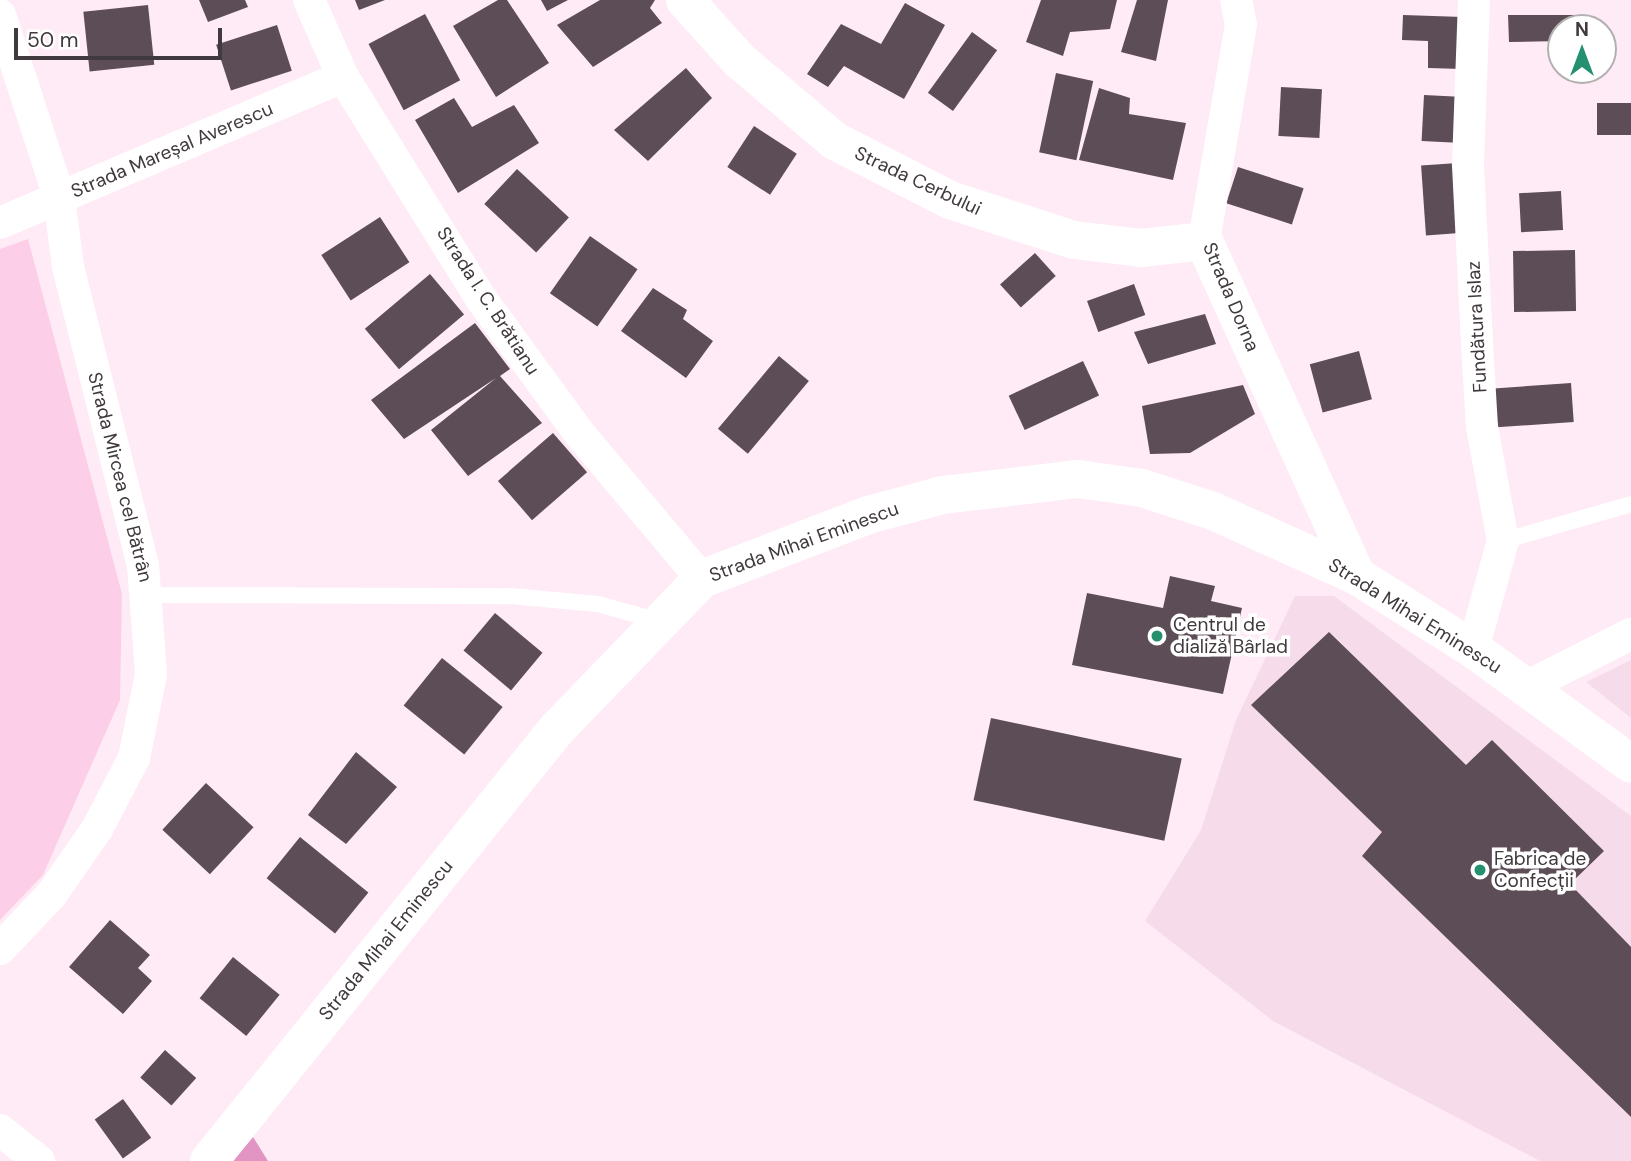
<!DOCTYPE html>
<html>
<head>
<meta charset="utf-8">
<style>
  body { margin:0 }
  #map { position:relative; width:1631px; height:1161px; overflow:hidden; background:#ffebf6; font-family:"DM Sans",sans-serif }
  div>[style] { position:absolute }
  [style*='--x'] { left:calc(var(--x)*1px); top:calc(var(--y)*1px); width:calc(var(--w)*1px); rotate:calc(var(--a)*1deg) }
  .built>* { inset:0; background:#f6dcea }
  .green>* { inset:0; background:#fdcee8 }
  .forest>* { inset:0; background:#e294c2 }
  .building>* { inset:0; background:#5d4d56; transform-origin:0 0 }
  .service>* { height:16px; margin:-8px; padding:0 8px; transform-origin:8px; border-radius:8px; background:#fff }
  .minor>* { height:32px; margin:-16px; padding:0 16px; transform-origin:16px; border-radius:16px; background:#fff }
  .tertiary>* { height:38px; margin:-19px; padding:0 19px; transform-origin:19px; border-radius:19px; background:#fff }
  .secondary>* { height:38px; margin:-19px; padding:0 19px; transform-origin:19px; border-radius:19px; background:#fff }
  .dots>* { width:19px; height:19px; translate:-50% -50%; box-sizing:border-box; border:4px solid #fff; border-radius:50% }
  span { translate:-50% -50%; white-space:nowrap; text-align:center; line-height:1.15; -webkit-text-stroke:7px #fff; paint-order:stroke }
  .street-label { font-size:19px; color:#40393d }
  .poi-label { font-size:19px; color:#40393d }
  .left { translate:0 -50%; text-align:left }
  .north { position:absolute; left:1547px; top:14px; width:70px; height:70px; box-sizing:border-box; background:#fff; border:2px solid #b3b0b1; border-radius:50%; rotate:0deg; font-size:19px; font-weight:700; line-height:28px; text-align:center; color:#40393d }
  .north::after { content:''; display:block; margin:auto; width:24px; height:32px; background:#24906f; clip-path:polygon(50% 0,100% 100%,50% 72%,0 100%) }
  .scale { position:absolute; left:14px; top:28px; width:208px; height:32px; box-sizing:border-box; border:4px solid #40393d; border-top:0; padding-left:9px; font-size:21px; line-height:24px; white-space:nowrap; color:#40393d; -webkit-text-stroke:5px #fff; paint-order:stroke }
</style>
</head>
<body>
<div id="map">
  <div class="built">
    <div style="clip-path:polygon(1295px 596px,1334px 596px,1631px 816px,1631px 1161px,1540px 1161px,1273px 1021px,1145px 921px,1201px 830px,1236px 720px)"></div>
    <div style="clip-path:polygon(1631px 660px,1631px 718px,1586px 682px)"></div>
  </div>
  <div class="green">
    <div style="clip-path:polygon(28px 239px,122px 594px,120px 700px,43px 875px,0 920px,0 249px)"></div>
  </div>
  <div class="forest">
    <div style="clip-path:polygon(253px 1137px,268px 1161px,233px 1161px)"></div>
  </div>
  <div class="building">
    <div style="clip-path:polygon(199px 0,245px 0,248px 7px,208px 22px)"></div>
    <div style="clip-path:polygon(355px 0,385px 0,359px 10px)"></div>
    <div style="clip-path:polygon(498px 0,507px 0,549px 63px,496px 97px,453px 26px)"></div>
    <div style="clip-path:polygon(541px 0,568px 0,547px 11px)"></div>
    <div style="clip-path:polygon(600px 0,655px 0,650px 8px,662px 23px,593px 67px,557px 25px)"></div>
    <div style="clip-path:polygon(1041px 0,1117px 0,1110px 29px,1070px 32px,1063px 56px,1026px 42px)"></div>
    <div style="clip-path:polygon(1137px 0,1168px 0,1156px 61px,1121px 52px)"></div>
    <div style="clip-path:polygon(905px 3px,945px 25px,904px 99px,844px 66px,828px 87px,807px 74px,841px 24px,881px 44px)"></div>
    <div style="left:148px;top:5px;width:60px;height:65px;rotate:84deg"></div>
    <div style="left:425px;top:14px;width:75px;height:64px;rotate:62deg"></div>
    <div style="clip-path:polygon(1403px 15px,1463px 17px,1462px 69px,1428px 68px,1428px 41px,1402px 40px)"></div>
    <div style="clip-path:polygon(1508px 15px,1587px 15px,1587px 28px,1561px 28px,1561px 41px,1509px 42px)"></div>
    <div style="left:277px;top:25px;width:48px;height:64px;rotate:72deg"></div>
    <div style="left:972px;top:32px;width:31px;height:75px;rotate:36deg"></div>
    <div style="clip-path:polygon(686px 68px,712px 98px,648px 161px,614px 130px)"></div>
    <div style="left:1056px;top:73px;width:38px;height:81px;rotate:12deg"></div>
    <div style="left:1281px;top:87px;width:41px;height:49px;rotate:3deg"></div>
    <div style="clip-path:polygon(1099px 88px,1130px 98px,1129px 114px,1186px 123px,1173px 180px,1079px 160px)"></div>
    <div style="left:1424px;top:95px;width:40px;height:46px;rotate:3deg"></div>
    <div style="clip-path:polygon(454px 98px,472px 127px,514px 105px,539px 143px,458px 193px,415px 120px)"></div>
    <div style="left:1631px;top:103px;width:32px;height:34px;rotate:90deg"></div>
    <div style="left:754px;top:126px;width:51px;height:49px;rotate:33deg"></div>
    <div style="left:1458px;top:163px;width:70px;height:37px;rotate:86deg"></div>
    <div style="left:1238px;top:167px;width:69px;height:38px;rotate:18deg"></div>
    <div style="left:517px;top:169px;width:71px;height:48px;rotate:43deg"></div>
    <div style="left:1561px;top:191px;width:39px;height:42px;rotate:87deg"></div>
    <div style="left:380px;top:217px;width:54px;height:70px;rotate:57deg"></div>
    <div style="left:590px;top:236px;width:58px;height:70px;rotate:35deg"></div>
    <div style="left:1575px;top:250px;width:61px;height:62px;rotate:89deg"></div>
    <div style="left:1035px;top:253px;width:31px;height:47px;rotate:48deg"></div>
    <div style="left:430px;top:274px;width:53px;height:85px;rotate:50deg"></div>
    <div style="left:1134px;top:284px;width:33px;height:50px;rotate:70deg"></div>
    <div style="clip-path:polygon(653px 288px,687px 310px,683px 319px,713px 341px,686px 378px,621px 331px)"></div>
    <div style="clip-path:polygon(1205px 314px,1216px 344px,1148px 364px,1134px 332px)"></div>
    <div style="clip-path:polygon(475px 323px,510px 369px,500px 376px,542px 423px,468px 476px,431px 430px,496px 378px,404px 439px,371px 400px)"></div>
    <div style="left:1359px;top:351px;width:50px;height:51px;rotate:75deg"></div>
    <div style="left:779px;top:356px;width:39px;height:95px;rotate:40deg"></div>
    <div style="left:1083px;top:361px;width:38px;height:82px;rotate:65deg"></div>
    <div style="left:1571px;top:383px;width:39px;height:81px;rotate:86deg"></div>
    <div style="clip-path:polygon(1243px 385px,1255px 414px,1190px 453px,1150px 454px,1142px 406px)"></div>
    <div style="left:553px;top:433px;width:52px;height:73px;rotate:49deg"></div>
    <div style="clip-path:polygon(1170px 576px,1215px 586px,1211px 601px,1242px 608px,1223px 694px,1072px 665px,1087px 593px,1163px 608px)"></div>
    <div style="left:495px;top:613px;width:62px;height:49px;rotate:40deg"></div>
    <div style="clip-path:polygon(1329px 632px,1466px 765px,1492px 740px,1604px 851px,1570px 884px,1631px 947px,1631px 1117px,1362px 856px,1382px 832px,1251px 705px)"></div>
    <div style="left:442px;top:658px;width:78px;height:61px;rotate:39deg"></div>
    <div style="left:991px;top:718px;width:195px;height:84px;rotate:12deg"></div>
    <div style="clip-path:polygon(356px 752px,397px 787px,346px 844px,308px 815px)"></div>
    <div style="left:206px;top:783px;width:65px;height:64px;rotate:43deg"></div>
    <div style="left:300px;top:837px;width:88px;height:53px;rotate:39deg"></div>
    <div style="clip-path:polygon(110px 920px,150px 955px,138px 968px,152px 981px,123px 1014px,69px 967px)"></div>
    <div style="left:233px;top:957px;width:60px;height:53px;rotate:39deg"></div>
    <div style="left:165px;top:1050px;width:42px;height:37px;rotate:42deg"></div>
    <div style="left:123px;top:1099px;width:48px;height:35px;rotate:54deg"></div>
  </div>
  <div class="service">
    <div style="--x:1503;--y:541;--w:133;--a:-16.1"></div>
    <div style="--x:150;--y:595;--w:361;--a:0.2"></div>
    <div style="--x:511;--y:596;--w:87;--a:5.3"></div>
    <div style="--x:598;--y:604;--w:63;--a:15.6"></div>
  </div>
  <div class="minor">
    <div style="--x:309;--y:0;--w:84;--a:66.2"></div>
    <div style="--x:343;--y:77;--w:263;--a:58.1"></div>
    <div style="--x:482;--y:300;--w:165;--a:53.9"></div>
    <div style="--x:579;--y:433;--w:191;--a:49.9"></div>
    <div style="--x:0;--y:15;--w:191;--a:72"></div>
    <div style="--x:59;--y:197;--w:71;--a:82.7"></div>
    <div style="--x:68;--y:267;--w:307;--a:75.9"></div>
    <div style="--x:143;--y:565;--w:110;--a:85.8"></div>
    <div style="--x:151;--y:675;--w:85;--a:101.6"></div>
    <div style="--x:134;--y:758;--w:80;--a:117.5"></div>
    <div style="--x:97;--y:829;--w:79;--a:124.7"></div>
    <div style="--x:52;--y:894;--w:76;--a:133.4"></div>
    <div style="--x:0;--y:223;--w:373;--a:-23.1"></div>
    <div style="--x:1204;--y:241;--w:219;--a:-80.3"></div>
    <div style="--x:1241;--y:25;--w:25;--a:-101"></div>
    <div style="--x:1473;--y:649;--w:112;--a:-74.5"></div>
    <div style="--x:1503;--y:541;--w:116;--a:-100.4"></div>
    <div style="--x:1482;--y:427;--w:84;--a:-93.4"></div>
    <div style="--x:1477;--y:343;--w:179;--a:-92.9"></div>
    <div style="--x:1468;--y:164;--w:164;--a:-87.9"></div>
    <div style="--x:1526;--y:687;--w:118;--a:-26.8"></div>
    <div style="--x:0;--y:1130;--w:50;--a:38.5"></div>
  </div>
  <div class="tertiary">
    <div style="--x:685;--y:0;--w:82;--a:48"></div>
    <div style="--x:740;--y:61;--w:124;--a:40.1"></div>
    <div style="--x:835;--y:141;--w:129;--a:27.2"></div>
    <div style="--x:950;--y:200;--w:130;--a:17.9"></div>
    <div style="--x:1074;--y:240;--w:67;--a:6.8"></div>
    <div style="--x:1141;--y:248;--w:63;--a:-6.3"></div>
    <div style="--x:1204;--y:241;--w:368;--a:65.5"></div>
  </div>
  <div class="secondary">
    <div style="--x:209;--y:1161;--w:553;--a:-51.16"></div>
    <div style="--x:556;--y:730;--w:210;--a:-46"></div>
    <div style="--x:702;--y:579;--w:178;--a:-21.1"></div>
    <div style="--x:868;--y:515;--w:78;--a:-14.9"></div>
    <div style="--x:943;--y:495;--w:136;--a:-6.8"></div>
    <div style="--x:1078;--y:479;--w:65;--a:8"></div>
    <div style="--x:1142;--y:488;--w:75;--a:17.9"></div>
    <div style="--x:1213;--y:511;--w:158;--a:24.3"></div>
    <div style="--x:1357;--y:576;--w:137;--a:32.2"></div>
    <div style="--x:1473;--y:649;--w:195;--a:36"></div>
  </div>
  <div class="dots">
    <div style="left:1157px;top:636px;background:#24906f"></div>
    <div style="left:1480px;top:870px;background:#24906f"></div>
  </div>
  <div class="street-label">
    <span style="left:172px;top:150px;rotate:-23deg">Strada Mareșal Averescu</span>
    <span style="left:918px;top:181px;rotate:25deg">Strada Cerbului</span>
    <span style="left:1231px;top:297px;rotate:67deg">Strada Dorna</span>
    <span style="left:488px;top:301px;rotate:57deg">Strada I. C. Brătianu</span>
    <span style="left:1477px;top:327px;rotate:-93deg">Fundătura Islaz</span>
    <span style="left:120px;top:477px;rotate:76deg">Strada Mircea cel Bătrân</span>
    <span style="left:804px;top:542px;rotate:-20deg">Strada Mihai Eminescu</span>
    <span style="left:1415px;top:616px;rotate:32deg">Strada Mihai Eminescu</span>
    <span style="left:386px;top:940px;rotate:-51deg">Strada Mihai Eminescu</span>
  </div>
  <div class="poi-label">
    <span class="left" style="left:1173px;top:636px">Centrul de<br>dializă Bârlad</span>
    <span class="left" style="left:1494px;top:870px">Fabrica de<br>Confecții</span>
  </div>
  <div class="north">N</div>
  <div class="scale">50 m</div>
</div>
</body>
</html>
